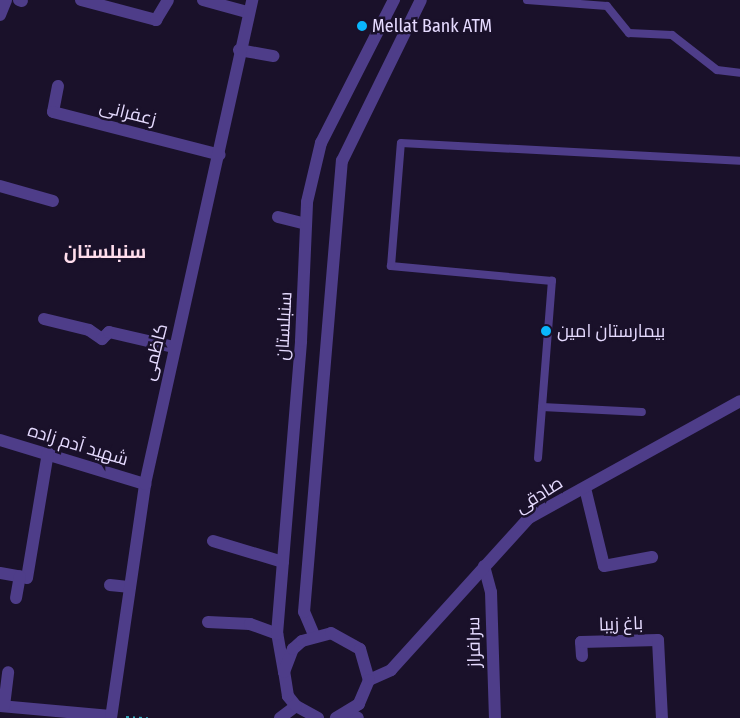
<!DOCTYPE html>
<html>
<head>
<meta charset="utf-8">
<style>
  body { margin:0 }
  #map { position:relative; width:740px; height:718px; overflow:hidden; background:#1a112a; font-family:"Fira Sans Condensed",Cairo,sans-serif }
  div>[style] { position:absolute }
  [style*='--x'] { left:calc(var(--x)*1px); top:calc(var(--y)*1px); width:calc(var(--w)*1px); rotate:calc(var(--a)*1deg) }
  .path>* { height:3px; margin-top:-1.5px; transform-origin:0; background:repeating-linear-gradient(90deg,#32aabc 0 2.5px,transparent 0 6.5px) }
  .service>* { height:8px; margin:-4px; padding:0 4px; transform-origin:4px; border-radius:4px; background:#4e3d89 }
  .minor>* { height:12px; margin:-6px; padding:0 6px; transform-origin:6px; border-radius:6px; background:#4e3d89 }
  .tertiary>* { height:12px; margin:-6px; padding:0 6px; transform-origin:6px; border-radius:6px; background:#4e3d89 }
  .dots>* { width:14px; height:14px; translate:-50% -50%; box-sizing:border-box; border:2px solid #1a112a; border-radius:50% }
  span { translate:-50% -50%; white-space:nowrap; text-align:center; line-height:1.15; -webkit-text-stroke:5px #1a112a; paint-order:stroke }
  .poi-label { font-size:18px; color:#e6dbff }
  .left { translate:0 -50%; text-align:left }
  .street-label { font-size:18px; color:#e6dbff }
  .neighbourhood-label { font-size:19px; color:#ffddec; font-weight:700 }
</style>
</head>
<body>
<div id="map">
  <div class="path">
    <div style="--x:126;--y:717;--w:22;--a:3"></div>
  </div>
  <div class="service">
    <div style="--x:527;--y:0;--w:80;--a:4.3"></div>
    <div style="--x:607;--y:6;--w:35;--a:51"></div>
    <div style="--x:629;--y:33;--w:43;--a:2.7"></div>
    <div style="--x:672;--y:35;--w:57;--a:37.9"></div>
    <div style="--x:717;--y:70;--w:23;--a:7"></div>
    <div style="--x:542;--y:407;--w:100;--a:2.9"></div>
    <div style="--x:538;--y:458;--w:178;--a:-85.5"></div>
    <div style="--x:552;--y:281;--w:162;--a:-174.7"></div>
    <div style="--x:391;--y:266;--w:123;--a:-85.4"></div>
    <div style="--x:401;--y:143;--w:339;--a:3"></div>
  </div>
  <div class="minor">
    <div style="--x:19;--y:0;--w:3;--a:18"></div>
    <div style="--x:81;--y:0;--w:78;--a:14.9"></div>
    <div style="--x:156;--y:20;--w:23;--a:-59"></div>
    <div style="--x:203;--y:0;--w:46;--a:15.3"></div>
    <div style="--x:0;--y:15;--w:16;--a:-68"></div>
    <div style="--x:239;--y:50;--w:35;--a:10"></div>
    <div style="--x:58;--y:86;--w:26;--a:101"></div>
    <div style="--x:53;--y:112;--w:172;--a:14.4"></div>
    <div style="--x:0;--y:186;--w:55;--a:15.8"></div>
    <div style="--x:278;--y:217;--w:29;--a:14"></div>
    <div style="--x:44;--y:319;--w:46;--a:13.7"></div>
    <div style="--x:89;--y:330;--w:16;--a:35"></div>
    <div style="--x:102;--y:339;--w:10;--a:-45"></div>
    <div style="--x:109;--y:332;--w:67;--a:13"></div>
    <div style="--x:0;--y:440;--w:152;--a:16.9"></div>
    <div style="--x:585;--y:488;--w:80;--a:76.3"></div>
    <div style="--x:604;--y:566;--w:49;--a:-10.6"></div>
    <div style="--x:213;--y:541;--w:73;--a:16.7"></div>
    <div style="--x:484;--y:566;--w:27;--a:75"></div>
    <div style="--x:491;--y:592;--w:126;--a:88.2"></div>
    <div style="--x:0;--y:573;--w:27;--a:10"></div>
    <div style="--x:27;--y:578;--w:127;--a:-80.5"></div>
    <div style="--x:110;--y:585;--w:18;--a:6"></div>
    <div style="--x:16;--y:598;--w:22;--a:-80"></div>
    <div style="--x:208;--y:622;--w:42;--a:2.7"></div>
    <div style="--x:250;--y:624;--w:29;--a:20"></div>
    <div style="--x:582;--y:656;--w:14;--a:-94"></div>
    <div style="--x:581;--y:642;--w:77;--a:-1.5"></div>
    <div style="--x:658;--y:640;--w:78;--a:87.1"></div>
    <div style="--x:0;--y:706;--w:111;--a:5.1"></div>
    <div style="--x:4;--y:706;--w:34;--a:-83"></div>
    <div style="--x:349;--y:713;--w:10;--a:29"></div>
    <div style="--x:280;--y:718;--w:20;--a:-37"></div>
  </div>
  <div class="tertiary">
    <div style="--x:314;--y:635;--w:25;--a:-113"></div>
    <div style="--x:304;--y:612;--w:453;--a:-85.2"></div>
    <div style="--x:342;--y:161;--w:179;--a:-63.9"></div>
    <div style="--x:284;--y:672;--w:39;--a:-100"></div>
    <div style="--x:277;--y:634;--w:294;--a:-85.3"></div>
    <div style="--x:301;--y:341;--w:139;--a:-87.5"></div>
    <div style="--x:307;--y:202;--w:61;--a:-76.7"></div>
    <div style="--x:321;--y:143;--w:161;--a:-63"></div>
    <div style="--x:369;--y:680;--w:24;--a:-24"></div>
    <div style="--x:391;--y:670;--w:205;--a:-47.8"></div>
    <div style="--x:529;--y:518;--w:241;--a:-29"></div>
    <div style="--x:111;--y:718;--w:236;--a:-81.7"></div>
    <div style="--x:145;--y:484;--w:496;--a:-77.5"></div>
    <div style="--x:318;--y:718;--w:25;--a:-151"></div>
    <div style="--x:296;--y:706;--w:13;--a:-129"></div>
    <div style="--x:288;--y:696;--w:24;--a:-99"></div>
    <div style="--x:284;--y:672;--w:25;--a:-69"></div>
    <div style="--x:293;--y:649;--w:12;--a:-42"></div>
    <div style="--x:302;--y:641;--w:30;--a:-15"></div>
    <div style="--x:331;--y:633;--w:33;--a:29"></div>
    <div style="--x:360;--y:649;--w:32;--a:74"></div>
    <div style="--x:369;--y:680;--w:26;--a:113"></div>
    <div style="--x:359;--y:704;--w:27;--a:149"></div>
  </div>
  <div class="dots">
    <div style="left:362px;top:26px;background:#09b6fd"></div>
    <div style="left:546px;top:331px;background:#09b6fd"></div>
  </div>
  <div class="poi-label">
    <span class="left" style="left:372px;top:26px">Mellat Bank ATM</span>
    <span class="left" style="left:557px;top:331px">بیمارستان امین</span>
  </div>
  <div class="street-label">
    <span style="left:128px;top:113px;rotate:14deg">زعفرانی</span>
    <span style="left:284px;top:326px;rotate:-87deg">سنبلستان</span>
    <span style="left:155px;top:352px;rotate:-76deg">کاظمی</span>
    <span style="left:78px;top:445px;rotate:17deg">شهید آدم زاده</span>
    <span style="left:539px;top:495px;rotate:-32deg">صادقی</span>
    <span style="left:621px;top:624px;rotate:-2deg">باغ زیبا</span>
    <span style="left:474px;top:642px;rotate:-91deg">سرافراز</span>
  </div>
  <div class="neighbourhood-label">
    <span style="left:105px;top:252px">سنبلستان</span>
  </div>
</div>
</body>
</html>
